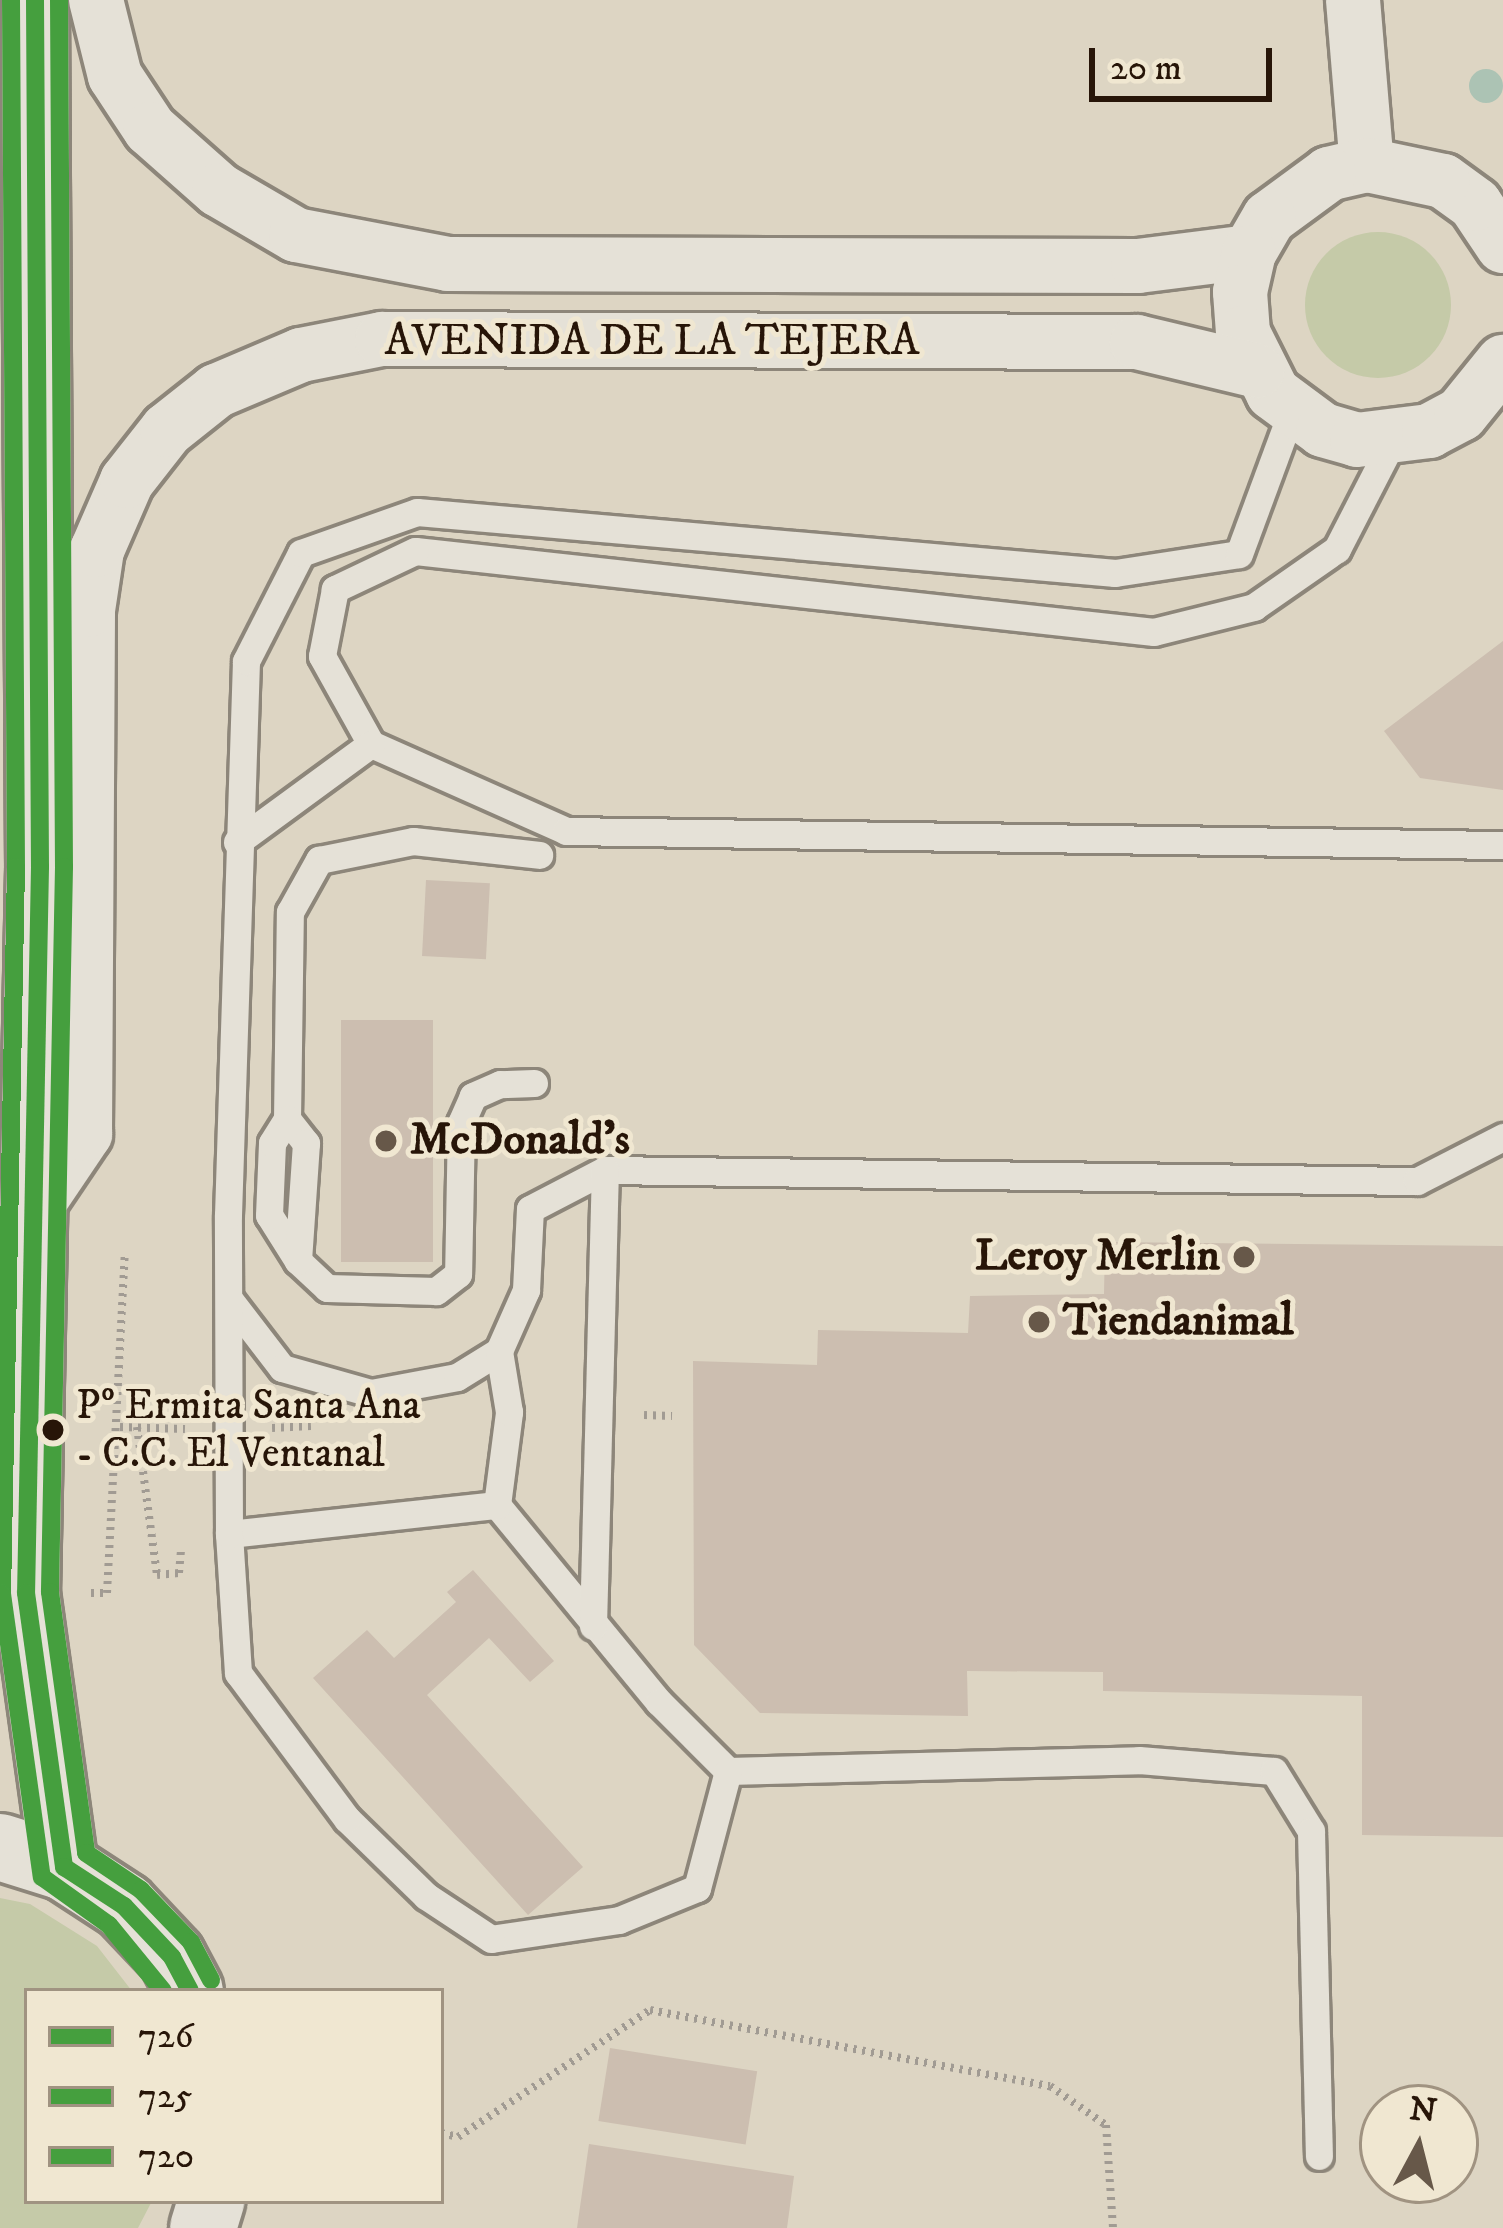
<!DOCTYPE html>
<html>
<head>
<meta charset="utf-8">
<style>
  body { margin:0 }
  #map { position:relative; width:1503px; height:2228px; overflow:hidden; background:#ddd5c3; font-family:"IM FELL DW Pica",serif }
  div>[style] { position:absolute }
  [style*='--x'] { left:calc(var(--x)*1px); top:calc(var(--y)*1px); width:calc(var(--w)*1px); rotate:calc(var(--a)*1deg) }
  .green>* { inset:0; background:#c5caa8 }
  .round { border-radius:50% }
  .water>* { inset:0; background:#acc3b4 }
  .building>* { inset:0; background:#ccbeb0; transform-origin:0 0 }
  .path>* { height:8px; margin-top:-4px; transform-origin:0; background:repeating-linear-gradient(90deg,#a19b93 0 3px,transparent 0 9px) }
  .roads { filter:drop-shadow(3px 0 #8d867a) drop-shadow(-3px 0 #8d867a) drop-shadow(0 3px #8d867a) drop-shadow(0 -3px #8d867a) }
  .lane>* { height:27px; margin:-13.5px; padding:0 13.5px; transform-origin:13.5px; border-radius:13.5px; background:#e5e1d7 }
  .street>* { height:54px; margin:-27px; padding:0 27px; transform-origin:27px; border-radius:27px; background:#e5e1d7 }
  .secondary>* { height:66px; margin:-33px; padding:0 33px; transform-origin:33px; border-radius:33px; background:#e5e1d7 }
  .bus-1>* { height:18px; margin:-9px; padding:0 9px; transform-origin:9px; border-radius:9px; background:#459f3e }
  .bus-2>* { height:18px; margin:-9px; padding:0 9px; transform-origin:9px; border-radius:9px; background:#459f3e }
  .bus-3>* { height:18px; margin:-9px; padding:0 9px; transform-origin:9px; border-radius:9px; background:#459f3e }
  .dots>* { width:33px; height:33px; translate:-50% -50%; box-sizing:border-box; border:6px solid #f0e7d1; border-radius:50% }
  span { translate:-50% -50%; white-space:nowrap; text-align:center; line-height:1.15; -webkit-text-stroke:10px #f0e7d1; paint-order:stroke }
  .bus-label { font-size:42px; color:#271508 }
  .left { translate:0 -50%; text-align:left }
  .street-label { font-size:45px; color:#271508 }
  .poi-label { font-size:45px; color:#271508; font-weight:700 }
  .right { translate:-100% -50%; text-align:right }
  .legend { position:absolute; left:24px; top:1988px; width:420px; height:216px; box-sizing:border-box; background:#f0e7d1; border:3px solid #a09381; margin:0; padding:15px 21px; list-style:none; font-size:36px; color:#271508 }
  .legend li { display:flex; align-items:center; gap:24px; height:60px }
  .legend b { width:60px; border:3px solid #a09381 }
  .north { position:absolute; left:1359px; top:2084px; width:120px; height:120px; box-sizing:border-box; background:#f0e7d1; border:3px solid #a09381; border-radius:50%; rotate:7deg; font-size:33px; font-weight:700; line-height:48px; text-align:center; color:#271508 }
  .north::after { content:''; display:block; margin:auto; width:42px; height:54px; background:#675849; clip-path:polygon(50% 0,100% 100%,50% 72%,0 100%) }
  .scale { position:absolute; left:1089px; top:48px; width:183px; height:54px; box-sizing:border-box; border:6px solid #271508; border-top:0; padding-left:15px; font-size:36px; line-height:42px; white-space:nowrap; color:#271508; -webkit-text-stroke:9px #f0e7d1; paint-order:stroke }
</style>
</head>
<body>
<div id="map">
  <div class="green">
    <div class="round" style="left:1305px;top:232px;width:146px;height:146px"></div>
    <div style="clip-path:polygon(0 1898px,30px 1904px,97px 1946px,132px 1991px,27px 1991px,27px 2201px,152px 2201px,138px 2228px,0 2228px)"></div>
  </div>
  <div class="water">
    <div class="round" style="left:1469px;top:69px;width:34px;height:34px"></div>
  </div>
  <div class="building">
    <div style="clip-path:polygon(1503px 641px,1503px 790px,1420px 778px,1384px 731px)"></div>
    <div style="left:426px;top:880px;width:64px;height:76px;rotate:3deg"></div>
    <div style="left:341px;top:1020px;width:92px;height:242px"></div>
    <div style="clip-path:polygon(1105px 1242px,1503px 1246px,1503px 1837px,1362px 1835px,1362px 1696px,1103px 1691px,1103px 1672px,967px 1671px,968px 1716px,760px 1713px,694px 1645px,693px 1361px,817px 1365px,818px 1330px,968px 1333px,970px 1296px,1104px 1294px)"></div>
    <div style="clip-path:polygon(473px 1570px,554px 1661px,530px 1682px,489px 1638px,427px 1695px,583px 1867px,528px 1915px,313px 1678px,367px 1630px,394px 1658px,456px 1602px,447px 1592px)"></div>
    <div style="left:610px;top:2048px;width:149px;height:74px;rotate:9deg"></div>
    <div style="clip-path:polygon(589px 2144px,794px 2176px,787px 2228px,577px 2228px)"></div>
  </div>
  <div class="path">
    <div style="--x:644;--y:1415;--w:28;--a:2"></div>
    <div style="--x:120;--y:1427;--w:65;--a:1.8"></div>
    <div style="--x:137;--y:1427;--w:149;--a:82.3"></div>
    <div style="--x:157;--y:1575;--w:22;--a:-5"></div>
    <div style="--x:179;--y:1573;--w:23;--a:-85"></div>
    <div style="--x:272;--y:1428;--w:39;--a:-3"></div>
    <div style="--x:91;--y:1593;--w:16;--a:0"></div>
    <div style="--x:107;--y:1593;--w:341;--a:-87"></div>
    <div style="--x:441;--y:2133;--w:17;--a:13"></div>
    <div style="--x:458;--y:2137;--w:230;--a:-33.5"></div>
    <div style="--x:650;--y:2010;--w:407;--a:10.8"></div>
    <div style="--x:1050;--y:2086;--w:68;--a:34.9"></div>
    <div style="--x:1106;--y:2125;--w:103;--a:86.1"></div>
  </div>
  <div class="roads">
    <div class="lane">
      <div style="--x:1393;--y:440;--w:123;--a:117.2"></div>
      <div style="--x:1337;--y:549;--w:101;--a:145.1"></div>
      <div style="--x:1254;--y:607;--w:103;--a:166"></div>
      <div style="--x:1154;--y:632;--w:743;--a:-173.74"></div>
      <div style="--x:415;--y:551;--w:89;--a:154.6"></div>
      <div style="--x:335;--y:589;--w:68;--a:101"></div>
      <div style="--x:322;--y:656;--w:101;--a:60.9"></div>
      <div style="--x:371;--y:744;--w:214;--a:24"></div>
      <div style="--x:566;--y:831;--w:937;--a:0.86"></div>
      <div style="--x:237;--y:842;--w:166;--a:-36.2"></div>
      <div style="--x:534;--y:1083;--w:34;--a:178"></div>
      <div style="--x:500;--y:1084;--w:30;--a:156"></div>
      <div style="--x:473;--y:1096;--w:30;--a:114"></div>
      <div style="--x:461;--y:1123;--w:151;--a:91.1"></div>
      <div style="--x:458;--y:1274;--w:28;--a:142"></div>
      <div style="--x:436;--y:1291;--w:109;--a:-178.4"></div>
      <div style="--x:327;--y:1288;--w:40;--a:-137"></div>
      <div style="--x:298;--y:1261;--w:54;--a:-122.2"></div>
      <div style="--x:269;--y:1215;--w:72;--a:-87.6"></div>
      <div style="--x:272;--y:1143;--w:28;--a:-58"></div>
      <div style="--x:287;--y:1119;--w:207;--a:-89.2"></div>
      <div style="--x:290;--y:912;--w:60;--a:-60.9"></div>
      <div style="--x:319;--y:860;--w:96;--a:-11.4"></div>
      <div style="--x:413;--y:841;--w:127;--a:6.3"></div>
      <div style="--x:287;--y:1119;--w:31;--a:52"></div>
      <div style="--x:306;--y:1143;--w:118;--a:93.9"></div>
      <div style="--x:229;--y:1299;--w:87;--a:52.5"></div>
      <div style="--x:282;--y:1368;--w:92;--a:15.7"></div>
      <div style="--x:371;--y:1393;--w:87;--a:-10.5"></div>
      <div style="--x:457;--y:1377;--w:49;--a:-31.8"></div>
      <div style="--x:499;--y:1351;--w:67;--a:-66.1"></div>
      <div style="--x:526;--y:1290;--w:81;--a:-87.2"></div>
      <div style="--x:530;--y:1209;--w:85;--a:-27.5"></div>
      <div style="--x:605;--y:1170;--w:812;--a:0.78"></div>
      <div style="--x:1417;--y:1181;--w:97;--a:-27.1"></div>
      <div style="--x:497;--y:1505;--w:255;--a:50.6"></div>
      <div style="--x:659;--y:1702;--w:98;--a:45"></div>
      <div style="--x:728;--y:1771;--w:411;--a:-1.5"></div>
      <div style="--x:1139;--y:1760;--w:135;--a:4.7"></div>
      <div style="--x:1274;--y:1771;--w:70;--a:58.3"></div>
      <div style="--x:1311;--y:1831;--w:325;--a:88.6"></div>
      <div style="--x:229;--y:1534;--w:270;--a:-6.2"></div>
      <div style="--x:497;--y:1505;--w:94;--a:-82.6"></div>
      <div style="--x:509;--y:1412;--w:62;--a:-99.3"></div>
      <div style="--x:593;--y:1626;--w:456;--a:-88.5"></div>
      <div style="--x:728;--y:1771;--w:121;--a:104.8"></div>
      <div style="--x:697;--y:1888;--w:84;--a:157.7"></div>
      <div style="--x:619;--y:1920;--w:129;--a:171.6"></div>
      <div style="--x:491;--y:1939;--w:78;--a:-146.5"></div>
      <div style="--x:426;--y:1896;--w:110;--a:-135.7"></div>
      <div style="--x:347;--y:1819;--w:182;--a:-126.7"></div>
      <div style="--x:238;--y:1673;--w:139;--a:-93.7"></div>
      <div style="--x:229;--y:1534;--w:319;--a:-90.2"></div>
      <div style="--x:228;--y:1215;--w:554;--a:-88.14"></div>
      <div style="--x:246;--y:661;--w:121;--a:-63"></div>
      <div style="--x:301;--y:553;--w:123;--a:-19.5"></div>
      <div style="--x:417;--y:512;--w:701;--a:4.99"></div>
      <div style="--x:1115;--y:573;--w:125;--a:-8.7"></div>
      <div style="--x:1239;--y:554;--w:153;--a:-69.7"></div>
    </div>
    <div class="street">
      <div style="--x:96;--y:0;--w:78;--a:76"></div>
      <div style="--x:115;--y:76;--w:64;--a:56.6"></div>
      <div style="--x:150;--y:129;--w:92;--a:41.5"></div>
      <div style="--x:219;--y:190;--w:89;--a:30.3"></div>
      <div style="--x:296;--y:235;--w:155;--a:10.8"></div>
      <div style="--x:448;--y:264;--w:690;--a:0.17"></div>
      <div style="--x:1138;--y:266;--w:112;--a:-7.2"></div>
      <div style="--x:1353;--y:0;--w:166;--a:85.2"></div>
      <div style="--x:1503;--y:246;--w:50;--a:-123.7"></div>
      <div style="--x:1475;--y:204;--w:39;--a:-144"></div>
      <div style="--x:1443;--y:181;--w:78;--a:-168.1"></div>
      <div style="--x:1367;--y:165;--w:39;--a:167"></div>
      <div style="--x:1329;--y:174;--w:74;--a:143.7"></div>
      <div style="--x:1269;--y:218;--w:39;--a:120"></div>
      <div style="--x:1249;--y:252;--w:41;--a:102.7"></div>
      <div style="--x:1240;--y:292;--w:41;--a:85.8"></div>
      <div style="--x:1243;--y:333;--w:67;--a:63.4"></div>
      <div style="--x:1273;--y:393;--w:62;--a:36.5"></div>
      <div style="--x:1323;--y:430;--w:35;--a:16"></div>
      <div style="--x:1357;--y:440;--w:73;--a:-7.1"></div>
      <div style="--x:1429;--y:431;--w:36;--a:-28"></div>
      <div style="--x:1461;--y:414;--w:67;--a:-51.1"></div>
      <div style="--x:31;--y:1214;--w:97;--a:-56"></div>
      <div style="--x:85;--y:1134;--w:524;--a:-89.67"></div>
      <div style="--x:88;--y:610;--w:61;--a:-81.5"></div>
      <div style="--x:97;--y:550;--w:75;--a:-66.5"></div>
      <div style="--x:127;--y:481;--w:65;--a:-51.9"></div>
      <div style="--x:167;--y:430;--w:63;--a:-38.5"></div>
      <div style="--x:216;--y:391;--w:92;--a:-23"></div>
      <div style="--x:301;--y:355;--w:83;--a:-11.2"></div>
      <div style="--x:382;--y:339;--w:755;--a:0.23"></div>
      <div style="--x:1137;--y:342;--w:124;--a:13.5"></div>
    </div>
    <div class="secondary">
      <div style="--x:35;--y:0;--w:867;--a:89.67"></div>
      <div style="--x:40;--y:867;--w:726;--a:91.1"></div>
      <div style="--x:26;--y:1593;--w:277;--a:82.1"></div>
      <div style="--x:0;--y:1847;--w:67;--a:17.4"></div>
      <div style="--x:64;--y:1867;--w:72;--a:33"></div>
      <div style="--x:124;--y:1906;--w:70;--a:46.7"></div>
      <div style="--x:172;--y:1957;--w:38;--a:62"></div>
      <div style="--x:203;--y:2228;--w:28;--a:-73"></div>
    </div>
  </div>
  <div class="bus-1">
    <div style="--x:35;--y:0;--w:867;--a:89.67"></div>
    <div style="--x:40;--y:867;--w:726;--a:91.1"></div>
    <div style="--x:26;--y:1593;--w:277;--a:82.1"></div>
    <div style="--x:64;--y:1867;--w:72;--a:33"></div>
    <div style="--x:124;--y:1906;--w:70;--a:46.7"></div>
    <div style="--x:172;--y:1957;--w:38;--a:62"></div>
  </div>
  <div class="bus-2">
    <div style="--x:11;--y:0;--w:867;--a:89.67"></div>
    <div style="--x:16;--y:867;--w:727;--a:91.1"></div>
    <div style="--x:2;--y:1594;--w:286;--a:82"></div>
    <div style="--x:42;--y:1877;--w:82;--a:35.6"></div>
    <div style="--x:109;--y:1925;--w:85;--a:50.7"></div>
  </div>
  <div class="bus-3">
    <div style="--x:59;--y:0;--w:867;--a:89.67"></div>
    <div style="--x:64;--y:867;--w:725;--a:91.11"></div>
    <div style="--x:50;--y:1592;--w:263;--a:82.1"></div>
    <div style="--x:86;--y:1853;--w:66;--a:33.9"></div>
    <div style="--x:141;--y:1890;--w:72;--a:46.1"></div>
    <div style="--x:191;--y:1942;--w:43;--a:62.2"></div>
  </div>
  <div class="dots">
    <div style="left:386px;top:1141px;background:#675849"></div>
    <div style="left:1244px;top:1257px;background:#675849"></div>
    <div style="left:1039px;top:1322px;background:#675849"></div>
    <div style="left:53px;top:1430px;background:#271508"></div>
  </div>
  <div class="bus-label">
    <span class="left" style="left:76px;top:1430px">Pº Ermita Santa Ana<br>- C.C. El Ventanal</span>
  </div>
  <div class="street-label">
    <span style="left:652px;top:342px">AVENIDA DE LA TEJERA</span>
  </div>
  <div class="poi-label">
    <span class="left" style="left:410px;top:1141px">McDonald's</span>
    <span class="right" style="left:1220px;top:1257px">Leroy Merlin</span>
    <span class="left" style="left:1063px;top:1322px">Tiendanimal</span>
  </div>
  <ul class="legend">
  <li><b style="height:15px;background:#459f3e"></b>726</li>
  <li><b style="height:15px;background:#459f3e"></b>725</li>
  <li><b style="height:15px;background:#459f3e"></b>720</li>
  </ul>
  <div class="north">N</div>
  <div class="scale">20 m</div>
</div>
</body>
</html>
